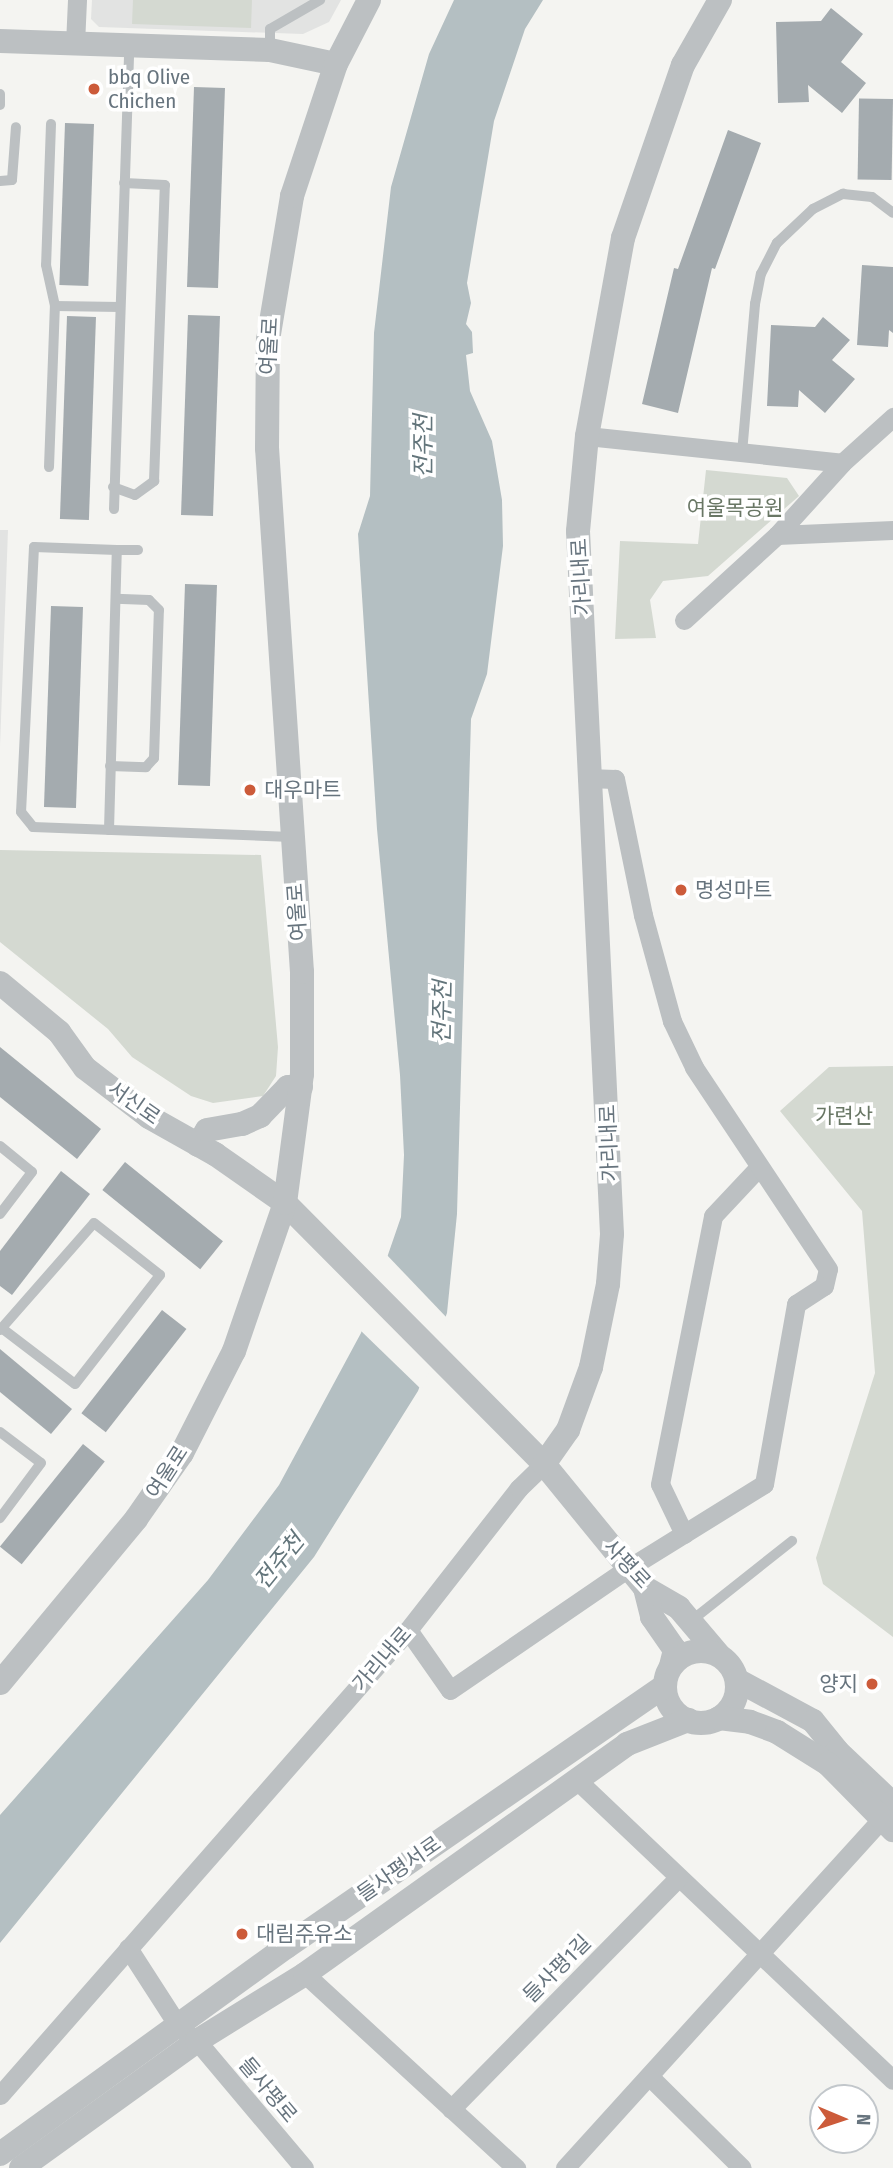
<!DOCTYPE html>
<html>
<head>
<meta charset="utf-8">
<style>
  body { margin:0 }
  #map { position:relative; width:893px; height:2168px; overflow:hidden; background:#f4f4f1; font-family:"Fira Sans Condensed","Noto Sans KR",sans-serif }
  div>[style] { position:absolute }
  [style*='--x'] { left:calc(var(--x)*1px); top:calc(var(--y)*1px); width:calc(var(--w)*1px); rotate:calc(var(--a)*1deg) }
  .built>* { inset:0; background:#e2e3e2 }
  .green>* { inset:0; background:#d4d9d1 }
  .water>* { inset:0; background:#b4bfc2 }
  .pier>* { inset:0; background:#f4f4f1 }
  .building>* { inset:0; background:#a4abaf; transform-origin:0 0 }
  .service>* { height:10px; margin:-5px; padding:0 5px; transform-origin:5px; border-radius:5px; background:#bcc0c2 }
  .minor>* { height:19px; margin:-9.5px; padding:0 9.5px; transform-origin:9.5px; border-radius:9.5px; background:#bcc0c2 }
  .tertiary>* { height:24px; margin:-12px; padding:0 12px; transform-origin:12px; border-radius:12px; background:#bcc0c2 }
  .tertiary>.ring { margin:-12px; padding:0; box-sizing:content-box; background:none; border:24px solid #bcc0c2; border-radius:50% }
  .dots>* { width:19px; height:19px; translate:-50% -50%; box-sizing:border-box; border:4px solid #fff; border-radius:50% }
  span { translate:-50% -50%; white-space:nowrap; text-align:center; line-height:1.15; -webkit-text-stroke:7px #fff; paint-order:stroke }
  .poi-label { font-size:21px; color:#67747e }
  .left { translate:0 -50%; text-align:left }
  .right { translate:-100% -50%; text-align:right }
  .street-label { font-size:21px; color:#67747e }
  .park-label { font-size:21px; color:#697765 }
  .water-label { font-size:23px; color:#63757b; font-style:italic }
  .north { position:absolute; left:809px; top:2084px; width:70px; height:70px; box-sizing:border-box; background:#fff; border:2px solid #c2c7cb; border-radius:50%; rotate:92deg; font-size:19px; font-weight:700; line-height:28px; text-align:center; color:#67747e }
  .north::after { content:''; display:block; margin:auto; width:24px; height:32px; background:#cc5b3a; clip-path:polygon(50% 0,100% 100%,50% 72%,0 100%) }
</style>
</head>
<body>
<div id="map">
  <div class="built">
    <div style="clip-path:polygon(92px 0,341px 0,329px 22px,303px 34px,99px 27px,91px 19px)"></div>
    <div style="clip-path:polygon(0 530px,8px 530px,0 746px)"></div>
  </div>
  <div class="green">
    <div style="clip-path:polygon(133px 0,252px 0,251px 28px,132px 24px)"></div>
    <div style="clip-path:polygon(706px 470px,787px 478px,799px 496px,708px 576px,663px 581px,650px 600px,656px 638px,615px 639px,620px 541px,698px 544px)"></div>
    <div style="clip-path:polygon(0 850px,261px 855px,278px 1047px,276px 1076px,263px 1096px,213px 1103px,191px 1096px,132px 1057px,108px 1029px,0 942px)"></div>
    <div style="clip-path:polygon(893px 1066px,893px 1637px,823px 1584px,816px 1558px,875px 1373px,862px 1211px,780px 1111px,829px 1067px)"></div>
  </div>
  <div class="water">
    <div style="clip-path:polygon(454px 0,543px 0,525px 29px,494px 121px,467px 283px,471px 303px,466px 324px,472px 332px,473px 353px,466px 355px,470px 391px,492px 441px,502px 500px,503px 546px,487px 674px,471px 719px,457px 1214px,447px 1313px,418px 1391px,314px 1557px,0 1943px,0 1815px,208px 1580px,279px 1485px,361px 1333px,401px 1217px,404px 1155px,400px 1075px,377px 829px,358px 534px,370px 496px,374px 333px,391px 187px,429px 54px)"></div>
  </div>
  <div class="pier">
    <div style="clip-path:polygon(385px 1253px,448px 1319px,422px 1390px,359px 1329px)"></div>
  </div>
  <div class="building">
    <div style="clip-path:polygon(831px 8px,863px 34px,841px 62px,866px 83px,842px 113px,808px 85px,809px 102px,778px 103px,776px 22px,821px 21px)"></div>
    <div style="left:194px;top:87px;width:31px;height:200px;rotate:2deg"></div>
    <div style="left:893px;top:99px;width:81px;height:34px;rotate:91deg"></div>
    <div style="left:65px;top:123px;width:29px;height:162px;rotate:2deg"></div>
    <div style="clip-path:polygon(728px 130px,761px 143px,715px 269px,712px 268px,678px 413px,642px 404px,674px 268px,678px 269px)"></div>
    <div style="clip-path:polygon(862px 265px,893px 267px,893px 333px,889px 330px,888px 347px,857px 345px)"></div>
    <div style="left:188px;top:315px;width:32px;height:200px;rotate:2deg"></div>
    <div style="left:67px;top:316px;width:29px;height:203px;rotate:2deg"></div>
    <div style="clip-path:polygon(823px 317px,850px 340px,832px 360px,855px 379px,825px 413px,799px 390px,798px 407px,767px 406px,771px 325px,815px 327px)"></div>
    <div style="left:185px;top:584px;width:32px;height:201px;rotate:2deg"></div>
    <div style="left:51px;top:606px;width:32px;height:201px;rotate:2deg"></div>
    <div style="clip-path:polygon(0 1047px,101px 1129px,77px 1159px,0 1097px)"></div>
    <div style="left:125px;top:1162px;width:126px;height:36px;rotate:39deg"></div>
    <div style="clip-path:polygon(61px 1171px,90px 1194px,12px 1295px,0 1286px,0 1251px)"></div>
    <div style="left:162px;top:1310px;width:31px;height:131px;rotate:38deg"></div>
    <div style="clip-path:polygon(0 1349px,72px 1409px,51px 1434px,0 1392px)"></div>
    <div style="left:83px;top:1444px;width:28px;height:132px;rotate:39deg"></div>
  </div>
  <div class="service">
    <div style="--x:270;--y:49;--w:20;--a:-90"></div>
    <div style="--x:270;--y:29;--w:58;--a:-30.1"></div>
    <div style="--x:0;--y:94;--w:11;--a:90"></div>
    <div style="--x:51;--y:124;--w:141;--a:92"></div>
    <div style="--x:46;--y:265;--w:42;--a:77.6"></div>
    <div style="--x:0;--y:181;--w:12;--a:-5"></div>
    <div style="--x:12;--y:180;--w:53;--a:-85.7"></div>
    <div style="--x:742;--y:453;--w:150;--a:-85"></div>
    <div style="--x:755;--y:304;--w:31;--a:-79"></div>
    <div style="--x:761;--y:274;--w:35;--a:-63"></div>
    <div style="--x:777;--y:243;--w:50;--a:-43.4"></div>
    <div style="--x:813;--y:209;--w:34;--a:-27"></div>
    <div style="--x:843;--y:194;--w:29;--a:6"></div>
    <div style="--x:872;--y:197;--w:26;--a:37"></div>
    <div style="--x:49;--y:467;--w:161;--a:-87.9"></div>
    <div style="--x:55;--y:306;--w:65;--a:0.9"></div>
    <div style="--x:113;--y:487;--w:23;--a:20"></div>
    <div style="--x:135;--y:495;--w:24;--a:-36"></div>
    <div style="--x:154;--y:481;--w:296;--a:-87.9"></div>
    <div style="--x:165;--y:185;--w:41;--a:-177.2"></div>
    <div style="--x:114;--y:509;--w:463;--a:-88.1"></div>
    <div style="--x:117;--y:550;--w:83;--a:-177.9"></div>
    <div style="--x:34;--y:547;--w:265;--a:92.8"></div>
    <div style="--x:21;--y:812;--w:19;--a:51"></div>
    <div style="--x:33;--y:827;--w:258;--a:2.2"></div>
    <div style="--x:110;--y:766;--w:36;--a:2"></div>
    <div style="--x:146;--y:767;--w:12;--a:-48"></div>
    <div style="--x:154;--y:758;--w:148;--a:-88.1"></div>
    <div style="--x:159;--y:610;--w:14;--a:-135"></div>
    <div style="--x:149;--y:600;--w:33;--a:-178"></div>
    <div style="--x:109;--y:830;--w:280;--a:-88.4"></div>
    <div style="--x:117;--y:550;--w:21;--a:0"></div>
    <div style="--x:0;--y:1146;--w:41;--a:39.1"></div>
    <div style="--x:32;--y:1172;--w:53;--a:127.3"></div>
    <div style="--x:0;--y:1330;--w:142;--a:-48.7"></div>
    <div style="--x:94;--y:1223;--w:84;--a:38.2"></div>
    <div style="--x:160;--y:1275;--w:138;--a:127.9"></div>
    <div style="--x:75;--y:1384;--w:89;--a:-142.7"></div>
    <div style="--x:0;--y:1432;--w:51;--a:37.1"></div>
    <div style="--x:41;--y:1463;--w:69;--a:126.7"></div>
    <div style="--x:691;--y:1621;--w:129;--a:-38.4"></div>
  </div>
  <div class="minor">
    <div style="--x:75;--y:44;--w:44;--a:-87.4"></div>
    <div style="--x:587;--y:436;--w:256;--a:6"></div>
    <div style="--x:842;--y:463;--w:69;--a:-42"></div>
    <div style="--x:777;--y:535;--w:116;--a:-2.5"></div>
    <div style="--x:684;--y:620;--w:126;--a:-42.4"></div>
    <div style="--x:777;--y:535;--w:97;--a:-47.9"></div>
    <div style="--x:684;--y:1534;--w:55;--a:-115.6"></div>
    <div style="--x:660;--y:1484;--w:273;--a:-78.8"></div>
    <div style="--x:713;--y:1216;--w:67;--a:-46.8"></div>
    <div style="--x:408;--y:1630;--w:73;--a:55"></div>
    <div style="--x:450;--y:1690;--w:214;--a:-34.4"></div>
    <div style="--x:627;--y:1569;--w:161;--a:-31.8"></div>
    <div style="--x:764;--y:1484;--w:183;--a:-79.9"></div>
    <div style="--x:796;--y:1304;--w:33;--a:-33"></div>
    <div style="--x:824;--y:1286;--w:17;--a:-77"></div>
    <div style="--x:828;--y:1269;--w:242;--a:-123.6"></div>
    <div style="--x:694;--y:1067;--w:51;--a:-115.6"></div>
    <div style="--x:672;--y:1021;--w:110;--a:-105.3"></div>
    <div style="--x:643;--y:915;--w:139;--a:-101.6"></div>
    <div style="--x:615;--y:779;--w:28;--a:-178"></div>
    <div style="--x:578;--y:1781;--w:434;--a:43.5"></div>
    <div style="--x:128;--y:1948;--w:94;--a:57.2"></div>
    <div style="--x:179;--y:2027;--w:23;--a:38"></div>
    <div style="--x:197;--y:2041;--w:166;--a:49.9"></div>
    <div style="--x:305;--y:1974;--w:287;--a:42.6"></div>
    <div style="--x:650;--y:2077;--w:129;--a:44.7"></div>
    <div style="--x:0;--y:2095;--w:619;--a:-48.74"></div>
    <div style="--x:408;--y:1630;--w:180;--a:-52"></div>
    <div style="--x:519;--y:1488;--w:35;--a:-44"></div>
    <div style="--x:451;--y:2109;--w:324;--a:-45.5"></div>
    <div style="--x:565;--y:2168;--w:471;--a:-47.8"></div>
  </div>
  <div class="tertiary">
    <div style="--x:0;--y:41;--w:270;--a:1.9"></div>
    <div style="--x:270;--y:50;--w:67;--a:12"></div>
    <div style="--x:0;--y:983;--w:77;--a:39.7"></div>
    <div style="--x:59;--y:1032;--w:44;--a:54.2"></div>
    <div style="--x:85;--y:1068;--w:81;--a:37.4"></div>
    <div style="--x:149;--y:1117;--w:76;--a:29.3"></div>
    <div style="--x:215;--y:1154;--w:85;--a:35"></div>
    <div style="--x:285;--y:1203;--w:368;--a:45.2"></div>
    <div style="--x:544;--y:1464;--w:160;--a:50.8"></div>
    <div style="--x:645;--y:1588;--w:39;--a:30"></div>
    <div style="--x:679;--y:1608;--w:60;--a:49.7"></div>
    <div style="--x:198;--y:1145;--w:17;--a:-59"></div>
    <div style="--x:207;--y:1130;--w:36;--a:-10"></div>
    <div style="--x:242;--y:1124;--w:20;--a:-24"></div>
    <div style="--x:260;--y:1116;--w:40;--a:-46"></div>
    <div style="--x:288;--y:1087;--w:13;--a:0"></div>
    <div style="--x:544;--y:1464;--w:42;--a:-54.8"></div>
    <div style="--x:568;--y:1430;--w:67;--a:-69.9"></div>
    <div style="--x:591;--y:1367;--w:85;--a:-78.4"></div>
    <div style="--x:608;--y:1284;--w:50;--a:-85.4"></div>
    <div style="--x:612;--y:1234;--w:704;--a:-92.77"></div>
    <div style="--x:578;--y:531;--w:95;--a:-84.6"></div>
    <div style="--x:587;--y:436;--w:201;--a:-79.7"></div>
    <div style="--x:623;--y:238;--w:183;--a:-70.9"></div>
    <div style="--x:683;--y:65;--w:75;--a:-60.4"></div>
    <div style="--x:645;--y:1588;--w:30;--a:76"></div>
    <div style="--x:652;--y:1617;--w:40;--a:55.1"></div>
    <div style="--x:675;--y:1650;--w:16;--a:104"></div>
    <div class="ring" style="left:665px;top:1651px;width:48px;height:48px"></div>
    <div style="--x:737;--y:1680;--w:86;--a:28.3"></div>
    <div style="--x:813;--y:1721;--w:38;--a:51"></div>
    <div style="--x:837;--y:1751;--w:77;--a:43.4"></div>
    <div style="--x:0;--y:1683;--w:213;--a:-50.3"></div>
    <div style="--x:136;--y:1519;--w:80;--a:-55.1"></div>
    <div style="--x:182;--y:1453;--w:114;--a:-63"></div>
    <div style="--x:234;--y:1351;--w:157;--a:-71"></div>
    <div style="--x:285;--y:1203;--w:130;--a:-82.5"></div>
    <div style="--x:302;--y:1074;--w:102;--a:-90"></div>
    <div style="--x:302;--y:972;--w:525;--a:-93.82"></div>
    <div style="--x:267;--y:448;--w:108;--a:-89.5"></div>
    <div style="--x:268;--y:340;--w:146;--a:-80.5"></div>
    <div style="--x:292;--y:196;--w:139;--a:-71.6"></div>
    <div style="--x:336;--y:64;--w:72;--a:-62.7"></div>
    <div style="--x:719;--y:1718;--w:31;--a:7"></div>
    <div style="--x:750;--y:1722;--w:29;--a:20"></div>
    <div style="--x:777;--y:1732;--w:60;--a:32.1"></div>
    <div style="--x:828;--y:1764;--w:93;--a:45.4"></div>
    <div style="--x:0;--y:2154;--w:353;--a:-35.9"></div>
    <div style="--x:286;--y:1947;--w:460;--a:-34.6"></div>
    <div style="--x:21;--y:2168;--w:217;--a:-35.8"></div>
    <div style="--x:197;--y:2041;--w:127;--a:-31.8"></div>
    <div style="--x:305;--y:1974;--w:396;--a:-35.5"></div>
    <div style="--x:627;--y:1744;--w:66;--a:-21.5"></div>
  </div>
  <div class="dots">
    <div style="left:94px;top:89px;background:#cc5b3a"></div>
    <div style="left:250px;top:790px;background:#cc5b3a"></div>
    <div style="left:681px;top:890px;background:#cc5b3a"></div>
    <div style="left:872px;top:1684px;background:#cc5b3a"></div>
    <div style="left:242px;top:1934px;background:#cc5b3a"></div>
  </div>
  <div class="poi-label">
    <span class="left" style="left:108px;top:89px">bbq Olive<br>Chichen</span>
    <span class="left" style="left:264px;top:790px">대우마트</span>
    <span class="left" style="left:695px;top:890px">명성마트</span>
    <span class="right" style="left:858px;top:1684px">양지</span>
    <span class="left" style="left:256px;top:1934px">대림주유소</span>
  </div>
  <div class="street-label">
    <span style="left:269px;top:346px;rotate:-87deg">여울로</span>
    <span style="left:581px;top:577px;rotate:-93deg">가리내로</span>
    <span style="left:297px;top:912px;rotate:-94deg">여울로</span>
    <span style="left:134px;top:1103px;rotate:35deg">서신로</span>
    <span style="left:609px;top:1143px;rotate:-92deg">가리내로</span>
    <span style="left:167px;top:1472px;rotate:-57deg">여울로</span>
    <span style="left:627px;top:1564px;rotate:47deg">사평로</span>
    <span style="left:382px;top:1659px;rotate:-49deg">가리내로</span>
    <span style="left:399px;top:1869px;rotate:-35deg">들사평서로</span>
    <span style="left:557px;top:1969px;rotate:-45deg">들사평1길</span>
    <span style="left:268px;top:2090px;rotate:50deg">들사평로</span>
  </div>
  <div class="park-label">
    <span style="left:735px;top:508px">여울목공원</span>
    <span style="left:844px;top:1116px">가련산</span>
  </div>
  <div class="water-label">
    <span style="left:423px;top:446px;rotate:-90deg">전주천</span>
    <span style="left:442px;top:1012px;rotate:-89deg">전주천</span>
    <span style="left:279px;top:1561px;rotate:-51deg">전주천</span>
  </div>
  <div class="north">N</div>
</div>
</body>
</html>
